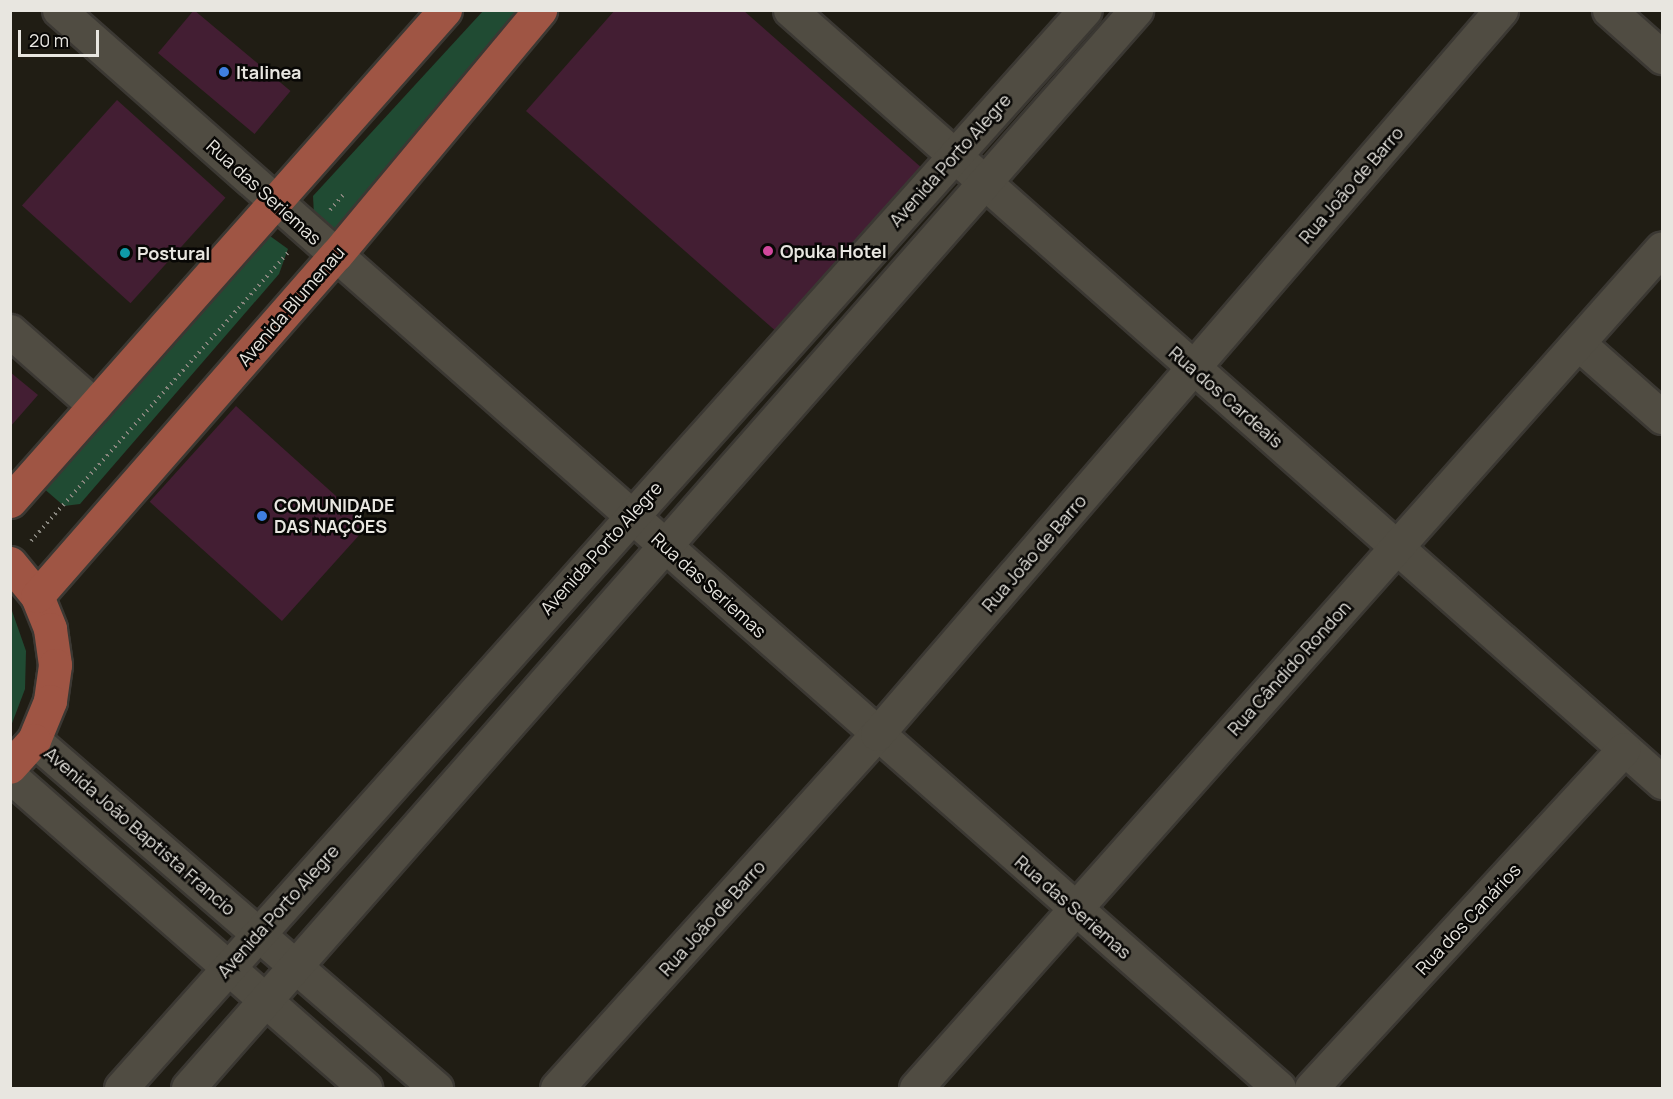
<!DOCTYPE html>
<html>
<head>
<meta charset="utf-8">
<style>
  body { margin:0 }
  #map { position:relative; width:1673px; height:1099px; overflow:hidden; background:#201d14; font-family:Manrope,sans-serif }
  div>[style] { position:absolute }
  [style*='--x'] { left:calc(var(--x)*1px); top:calc(var(--y)*1px); width:calc(var(--w)*1px); rotate:calc(var(--a)*1deg) }
  .green>* { inset:0; background:#204b33 }
  .building>* { inset:0; background:#431e33; transform-origin:0 0 }
  .path>* { height:4px; margin-top:-2px; transform-origin:0; background:repeating-linear-gradient(90deg,#87857d 0 1.5px,transparent 0 6px) }
  .roads { filter:drop-shadow(2px 0 #3b3833) drop-shadow(-2px 0 #3b3833) drop-shadow(0 2px #3b3833) drop-shadow(0 -2px #3b3833) }
  .minor>* { height:33px; margin:-16.5px; padding:0 16.5px; transform-origin:16.5px; border-radius:16.5px; background:#504c42 }
  .major>* { height:33px; margin:-16.5px; padding:0 16.5px; transform-origin:16.5px; border-radius:16.5px; background:#9f5544 }
  .dots>* { width:16px; height:16px; translate:-50% -50%; box-sizing:border-box; border:3px solid #080705; border-radius:50% }
  span { translate:-50% -50%; white-space:nowrap; text-align:center; line-height:1.15; -webkit-text-stroke:5px #080705; paint-order:stroke }
  .poi-label { font-size:18px; color:#e8e6e0; font-weight:700 }
  .left { translate:0 -50%; text-align:left }
  .street-label { font-size:18px; color:#e8e6e0 }
  .frame { position:absolute; inset:0; border:12px solid #e8e6e0; pointer-events:none }
  .scale { position:absolute; left:18px; top:30px; width:81px; height:27px; box-sizing:border-box; border:3px solid #e8e6e0; border-top:0; padding-left:8px; font-size:18px; line-height:21px; white-space:nowrap; color:#e8e6e0; -webkit-text-stroke:4px #080705; paint-order:stroke }
</style>
</head>
<body>
<div id="map">
  <div class="green">
    <div style="clip-path:polygon(483px 11px,542px 11px,346px 226px,333px 230px,314px 215px,313px 196px)"></div>
    <div style="clip-path:polygon(270px 236px,288px 249px,279px 274px,80px 504px,64px 506px,42px 487px,258px 237px)"></div>
    <div style="clip-path:polygon(11px 608px,26px 651px,25px 689px,11px 726px)"></div>
  </div>
  <div class="building">
    <div style="left:194px;top:10px;width:126px;height:56px;rotate:40deg"></div>
    <div style="clip-path:polygon(615px 10px,743px 10px,923px 169px,778px 333px,526px 111px)"></div>
    <div style="left:117px;top:100px;width:146px;height:142px;rotate:42deg"></div>
    <div style="clip-path:polygon(10px 372px,38px 395px,10px 427px)"></div>
    <div style="left:236px;top:406px;width:178px;height:129px;rotate:42deg"></div>
  </div>
  <div class="path">
    <div style="--x:330;--y:210;--w:20;--a:-49"></div>
    <div style="--x:31;--y:541;--w:388;--a:-48.3"></div>
  </div>
  <div class="roads">
    <div class="minor">
      <div style="--x:59;--y:10;--w:1628;--a:41.46"></div>
      <div style="--x:790;--y:10;--w:1165;--a:41.52"></div>
      <div style="--x:1609;--y:10;--w:71;--a:41.6"></div>
      <div style="--x:10;--y:331;--w:113;--a:41.4"></div>
      <div style="--x:1578;--y:343;--w:112;--a:41.4"></div>
      <div style="--x:34;--y:740;--w:532;--a:40.88"></div>
      <div style="--x:10;--y:776;--w:473;--a:41.3"></div>
      <div style="--x:121;--y:1088;--w:1446;--a:-48.2"></div>
      <div style="--x:188;--y:1088;--w:1436;--a:-48.67"></div>
      <div style="--x:557;--y:1088;--w:477;--a:-47.9"></div>
      <div style="--x:877;--y:734;--w:956;--a:-49.24"></div>
      <div style="--x:916;--y:1088;--w:1123;--a:-48.39"></div>
      <div style="--x:1311;--y:1088;--w:461;--a:-47.3"></div>
    </div>
    <div class="major">
      <div style="--x:10;--y:501;--w:656;--a:-48.46"></div>
      <div style="--x:10;--y:563;--w:43;--a:50.7"></div>
      <div style="--x:37;--y:596;--w:35;--a:68"></div>
      <div style="--x:50;--y:629;--w:36;--a:82"></div>
      <div style="--x:55;--y:665;--w:36;--a:98"></div>
      <div style="--x:50;--y:701;--w:42;--a:112.3"></div>
      <div style="--x:34;--y:740;--w:36;--a:132"></div>
      <div style="--x:37;--y:596;--w:454;--a:-48.8"></div>
      <div style="--x:336;--y:255;--w:319;--a:-50.2"></div>
    </div>
  </div>
  <div class="dots">
    <div style="left:224px;top:72px;background:#3f7fe0"></div>
    <div style="left:768px;top:251px;background:#d1479c"></div>
    <div style="left:125px;top:253px;background:#0f9aa8"></div>
    <div style="left:262px;top:516px;background:#3f7fe0"></div>
  </div>
  <div class="poi-label">
    <span class="left" style="left:236px;top:72px">Italinea</span>
    <span class="left" style="left:780px;top:251px">Opuka Hotel</span>
    <span class="left" style="left:137px;top:253px">Postural</span>
    <span class="left" style="left:274px;top:516px">COMUNIDADE<br>DAS NAÇÕES</span>
  </div>
  <div class="street-label">
    <span style="left:950px;top:160px;rotate:-48deg">Avenida Porto Alegre</span>
    <span style="left:1351px;top:185px;rotate:-49deg">Rua João de Barro</span>
    <span style="left:264px;top:192px;rotate:42deg">Rua das Seriemas</span>
    <span style="left:291px;top:306px;rotate:-49deg">Avenida Blumenau</span>
    <span style="left:1226px;top:397px;rotate:41deg">Rua dos Cardeais</span>
    <span style="left:601px;top:548px;rotate:-48deg">Avenida Porto Alegre</span>
    <span style="left:1034px;top:553px;rotate:-49deg">Rua João de Barro</span>
    <span style="left:709px;top:585px;rotate:42deg">Rua das Seriemas</span>
    <span style="left:1289px;top:668px;rotate:-48deg">Rua Cândido Rondon</span>
    <span style="left:140px;top:831px;rotate:41deg">Avenida João Baptista Francio</span>
    <span style="left:1073px;top:907px;rotate:41deg">Rua das Seriemas</span>
    <span style="left:278px;top:911px;rotate:-48deg">Avenida Porto Alegre</span>
    <span style="left:712px;top:918px;rotate:-48deg">Rua João de Barro</span>
    <span style="left:1468px;top:919px;rotate:-47deg">Rua dos Canários</span>
  </div>
  <div class="frame"></div>
  <div class="scale">20 m</div>
</div>
</body>
</html>
